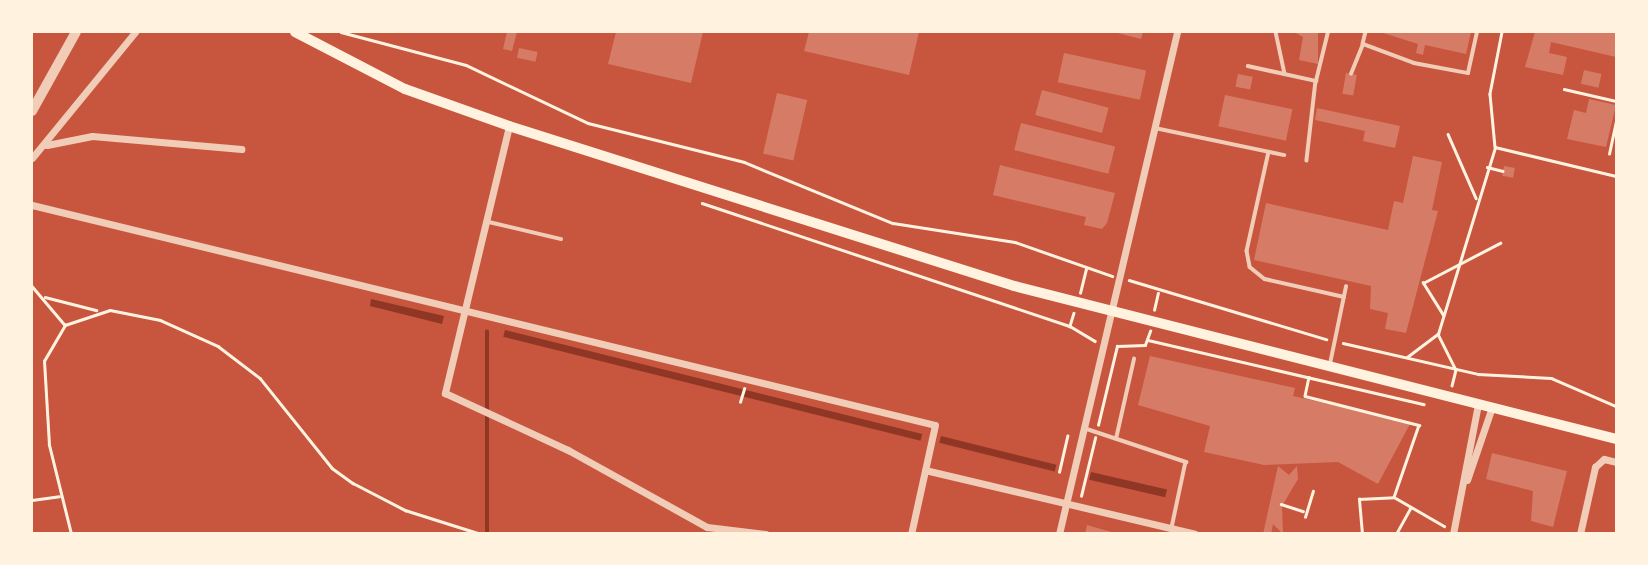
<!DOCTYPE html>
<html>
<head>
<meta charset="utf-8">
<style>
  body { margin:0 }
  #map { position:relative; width:1648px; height:565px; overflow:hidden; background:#c8553d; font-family:"Roboto Serif",serif }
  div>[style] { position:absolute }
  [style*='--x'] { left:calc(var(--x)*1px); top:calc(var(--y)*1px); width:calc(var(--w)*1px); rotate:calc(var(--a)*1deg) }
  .water>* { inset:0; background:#8f3625; transform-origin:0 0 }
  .stream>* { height:3.5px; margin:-1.75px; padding:0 1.75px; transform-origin:1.75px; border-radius:1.75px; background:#8f3625 }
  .building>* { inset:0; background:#d67c66; transform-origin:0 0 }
  .path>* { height:2.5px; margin:-1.25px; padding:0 1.25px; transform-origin:1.25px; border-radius:1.25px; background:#fff3e0 }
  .service>* { height:3.5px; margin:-1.75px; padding:0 1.75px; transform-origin:1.75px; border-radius:1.75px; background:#f1ccb7 }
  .minor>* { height:7px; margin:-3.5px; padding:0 3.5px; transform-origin:3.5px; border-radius:3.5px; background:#f1ccb7 }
  .tertiary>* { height:10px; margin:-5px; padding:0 5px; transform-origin:5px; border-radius:5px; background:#f1ccb7 }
  .secondary>* { height:10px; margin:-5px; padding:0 5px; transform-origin:5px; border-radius:5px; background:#fff3e0 }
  span { translate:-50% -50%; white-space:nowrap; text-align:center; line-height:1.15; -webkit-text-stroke:7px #fff3e0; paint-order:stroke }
  .frame { position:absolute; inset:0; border:33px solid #fff3e0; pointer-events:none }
</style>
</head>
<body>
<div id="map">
  <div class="water">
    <div style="clip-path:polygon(371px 299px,444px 316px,442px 324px,370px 306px)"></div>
    <div style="left:505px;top:330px;width:430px;height:7px;rotate:14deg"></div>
    <div style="left:941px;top:436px;width:119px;height:7px;rotate:14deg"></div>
    <div style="left:1091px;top:472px;width:78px;height:8px;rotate:13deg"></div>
  </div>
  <div class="stream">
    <div style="--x:487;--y:534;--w:202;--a:-90"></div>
  </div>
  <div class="building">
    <div style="clip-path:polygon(507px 32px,517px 32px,512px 51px,503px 49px)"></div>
    <div style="clip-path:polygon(616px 32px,703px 32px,691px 83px,608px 64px)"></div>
    <div style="clip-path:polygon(809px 32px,919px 32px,909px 75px,804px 51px)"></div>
    <div style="clip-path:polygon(1114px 32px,1143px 32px,1141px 39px)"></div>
    <div style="clip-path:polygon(1294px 32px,1318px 32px,1318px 64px,1299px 60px,1303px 37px)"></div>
    <div style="clip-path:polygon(1380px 32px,1471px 32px,1466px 54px,1425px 45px,1423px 55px,1416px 53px,1418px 44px)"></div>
    <div style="clip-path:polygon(1535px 32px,1616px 32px,1616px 57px,1551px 42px,1549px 53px,1567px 57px,1563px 75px,1525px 67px)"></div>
    <div style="left:519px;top:48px;width:19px;height:10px;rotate:12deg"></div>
    <div style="left:1064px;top:53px;width:84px;height:30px;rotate:12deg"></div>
    <div style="left:1584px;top:70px;width:18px;height:14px;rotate:13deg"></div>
    <div style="left:1346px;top:73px;width:11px;height:21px;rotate:10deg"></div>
    <div style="left:1238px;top:74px;width:15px;height:13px;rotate:11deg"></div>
    <div style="left:1042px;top:90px;width:69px;height:26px;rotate:15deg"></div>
    <div style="left:777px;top:93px;width:31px;height:62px;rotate:13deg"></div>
    <div style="left:1225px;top:95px;width:69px;height:32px;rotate:12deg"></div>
    <div style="clip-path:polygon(1589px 99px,1616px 105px,1606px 147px,1567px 139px,1574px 110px,1586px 113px)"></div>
    <div style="clip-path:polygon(1317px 108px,1400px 126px,1395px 148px,1363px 141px,1365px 131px,1315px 120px)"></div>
    <div style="left:1021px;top:123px;width:97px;height:28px;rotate:14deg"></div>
    <div style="clip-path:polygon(1413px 156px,1442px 162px,1432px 210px,1438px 211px,1406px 333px,1385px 329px,1388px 313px,1370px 309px,1371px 286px,1254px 260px,1266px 203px,1388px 230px,1394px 201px,1403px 203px)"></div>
    <div style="clip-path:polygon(1000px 165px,1115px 193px,1107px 223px,1102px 229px,1084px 225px,1086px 217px,993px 195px)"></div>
    <div style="left:1504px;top:166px;width:11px;height:10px;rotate:10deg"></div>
    <div style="clip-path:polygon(1150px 356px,1295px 388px,1293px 396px,1411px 422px,1378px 484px,1338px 462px,1264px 465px,1204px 452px,1210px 426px,1138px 405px)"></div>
    <div style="clip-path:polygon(1492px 453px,1567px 471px,1553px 527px,1531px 521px,1533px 491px,1486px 479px)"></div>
    <div style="clip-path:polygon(1278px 466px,1289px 475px,1297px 466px,1298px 479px,1282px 506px,1283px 534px,1273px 524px,1271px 534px,1263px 534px)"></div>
    <div style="clip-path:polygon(1087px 525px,1115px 533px,1115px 534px,1085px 534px)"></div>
  </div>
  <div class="path">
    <div style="--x:341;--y:32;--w:129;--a:14.8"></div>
    <div style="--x:466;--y:65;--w:135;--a:25.4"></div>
    <div style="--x:588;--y:123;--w:161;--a:14"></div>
    <div style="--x:744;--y:162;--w:161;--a:22.3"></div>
    <div style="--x:893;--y:223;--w:123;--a:8.9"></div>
    <div style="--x:1015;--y:242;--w:103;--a:19.3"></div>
    <div style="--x:1502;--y:32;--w:63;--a:101"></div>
    <div style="--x:1490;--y:94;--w:53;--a:84.6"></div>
    <div style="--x:1495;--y:147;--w:124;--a:13.5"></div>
    <div style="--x:1564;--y:89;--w:53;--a:13"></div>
    <div style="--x:1448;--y:134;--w:70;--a:66.4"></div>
    <div style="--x:1609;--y:154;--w:35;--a:-78"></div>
    <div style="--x:1487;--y:167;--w:16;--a:14"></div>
    <div style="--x:702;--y:203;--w:388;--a:18.5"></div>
    <div style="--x:1129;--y:280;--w:206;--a:16.7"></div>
    <div style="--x:32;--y:286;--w:51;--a:49.8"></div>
    <div style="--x:1080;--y:293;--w:25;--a:-76"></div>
    <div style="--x:45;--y:297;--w:53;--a:14.3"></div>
    <div style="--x:1154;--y:310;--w:17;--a:-77"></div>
    <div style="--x:1074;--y:313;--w:14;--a:107"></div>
    <div style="--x:1070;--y:326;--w:29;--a:31"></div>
    <div style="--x:1443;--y:315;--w:38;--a:-122"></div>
    <div style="--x:1423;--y:283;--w:87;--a:-27.5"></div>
    <div style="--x:1438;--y:334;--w:40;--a:63.4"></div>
    <div style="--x:1456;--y:370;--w:16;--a:104"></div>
    <div style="--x:1148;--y:340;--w:283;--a:13.1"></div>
    <div style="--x:1343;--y:343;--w:139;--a:12.9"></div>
    <div style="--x:1478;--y:374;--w:73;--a:3.1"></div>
    <div style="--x:1551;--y:378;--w:71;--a:23.3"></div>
    <div style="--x:1407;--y:357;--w:39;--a:-37"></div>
    <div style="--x:1438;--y:334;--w:195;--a:-73"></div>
    <div style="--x:1309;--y:377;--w:19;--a:102"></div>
    <div style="--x:1305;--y:396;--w:118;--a:14.3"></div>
    <div style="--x:1419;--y:425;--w:76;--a:109.1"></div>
    <div style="--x:740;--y:402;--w:14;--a:-73"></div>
    <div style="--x:1098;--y:425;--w:81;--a:-76.5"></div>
    <div style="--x:1117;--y:346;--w:28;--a:-2"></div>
    <div style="--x:1145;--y:345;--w:15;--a:-70"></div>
    <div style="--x:1059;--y:472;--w:37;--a:-77"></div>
    <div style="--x:1081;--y:496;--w:60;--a:-76.4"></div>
    <div style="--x:32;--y:500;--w:27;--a:-8"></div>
    <div style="--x:1281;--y:504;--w:23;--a:18"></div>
    <div style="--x:1305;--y:517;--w:27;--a:-73"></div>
    <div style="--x:71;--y:534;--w:92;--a:-103.9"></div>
    <div style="--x:49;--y:445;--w:84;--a:-93.4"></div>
    <div style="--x:44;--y:361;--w:42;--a:-59.7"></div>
    <div style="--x:65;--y:325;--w:47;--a:-18.4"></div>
    <div style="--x:110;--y:310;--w:51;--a:11.3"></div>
    <div style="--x:160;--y:320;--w:64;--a:24.1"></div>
    <div style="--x:218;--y:346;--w:53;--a:37.3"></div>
    <div style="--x:260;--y:378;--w:115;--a:51.3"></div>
    <div style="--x:332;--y:468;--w:26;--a:36"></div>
    <div style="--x:353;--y:483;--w:59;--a:27.4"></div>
    <div style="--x:405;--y:510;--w:80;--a:17.5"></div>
    <div style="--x:1362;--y:534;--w:35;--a:-95"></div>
    <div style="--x:1359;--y:499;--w:35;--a:-3"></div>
    <div style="--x:1394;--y:497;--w:58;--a:30.1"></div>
    <div style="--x:1396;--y:534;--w:29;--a:-61"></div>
  </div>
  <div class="service">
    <div style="--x:1276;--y:32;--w:43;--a:77.9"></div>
    <div style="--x:1366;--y:32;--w:12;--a:104"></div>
    <div style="--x:1363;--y:44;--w:54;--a:20.4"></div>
    <div style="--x:1414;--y:63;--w:55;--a:10.5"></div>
    <div style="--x:1468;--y:73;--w:42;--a:-77.6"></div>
    <div style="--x:1248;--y:66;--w:70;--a:12.4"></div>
    <div style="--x:1316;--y:81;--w:80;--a:96.5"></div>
    <div style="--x:1351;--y:74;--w:32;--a:-68"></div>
    <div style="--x:1316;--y:81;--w:50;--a:-76.2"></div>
    <div style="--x:1155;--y:128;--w:132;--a:11.8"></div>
    <div style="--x:1269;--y:152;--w:101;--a:102.5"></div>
    <div style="--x:1247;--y:251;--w:16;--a:79"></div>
    <div style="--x:1250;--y:267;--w:19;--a:39"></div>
    <div style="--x:1265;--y:279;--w:81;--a:12.8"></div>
    <div style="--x:489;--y:222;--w:74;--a:13.3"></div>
    <div style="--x:1330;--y:364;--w:79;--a:-78.3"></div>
    <div style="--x:1084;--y:428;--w:108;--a:18.4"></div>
    <div style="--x:1186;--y:462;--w:67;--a:102"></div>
    <div style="--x:1116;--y:439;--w:82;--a:-77.3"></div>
  </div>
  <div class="minor">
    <div style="--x:509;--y:126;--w:275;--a:103.5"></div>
    <div style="--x:445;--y:393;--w:136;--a:24.9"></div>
    <div style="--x:568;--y:450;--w:159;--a:29"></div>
    <div style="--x:707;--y:527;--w:59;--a:6.8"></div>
    <div style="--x:47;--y:145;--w:46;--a:-11.3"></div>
    <div style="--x:92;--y:136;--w:150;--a:5"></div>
    <div style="--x:32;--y:158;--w:163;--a:-50.7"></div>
    <div style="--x:32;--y:205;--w:929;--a:13.69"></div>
    <div style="--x:935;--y:425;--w:112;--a:102.4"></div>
    <div style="--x:925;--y:470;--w:277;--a:13.3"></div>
    <div style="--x:1467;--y:480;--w:77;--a:-71.1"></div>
    <div style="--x:1059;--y:534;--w:516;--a:-76.77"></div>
    <div style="--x:1453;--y:534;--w:132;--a:-79.1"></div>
    <div style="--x:1580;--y:534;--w:69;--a:-77.4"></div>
    <div style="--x:1595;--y:467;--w:12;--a:-42"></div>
    <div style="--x:1604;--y:459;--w:12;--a:14"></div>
  </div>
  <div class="tertiary">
    <div style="--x:32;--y:111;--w:90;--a:-60.9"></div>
  </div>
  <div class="secondary">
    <div style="--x:295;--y:32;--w:124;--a:27.4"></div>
    <div style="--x:405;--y:89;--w:110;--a:19.6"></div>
    <div style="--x:509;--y:126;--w:530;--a:17.58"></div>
    <div style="--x:1014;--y:286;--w:621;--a:14.26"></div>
  </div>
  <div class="frame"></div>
</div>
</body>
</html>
